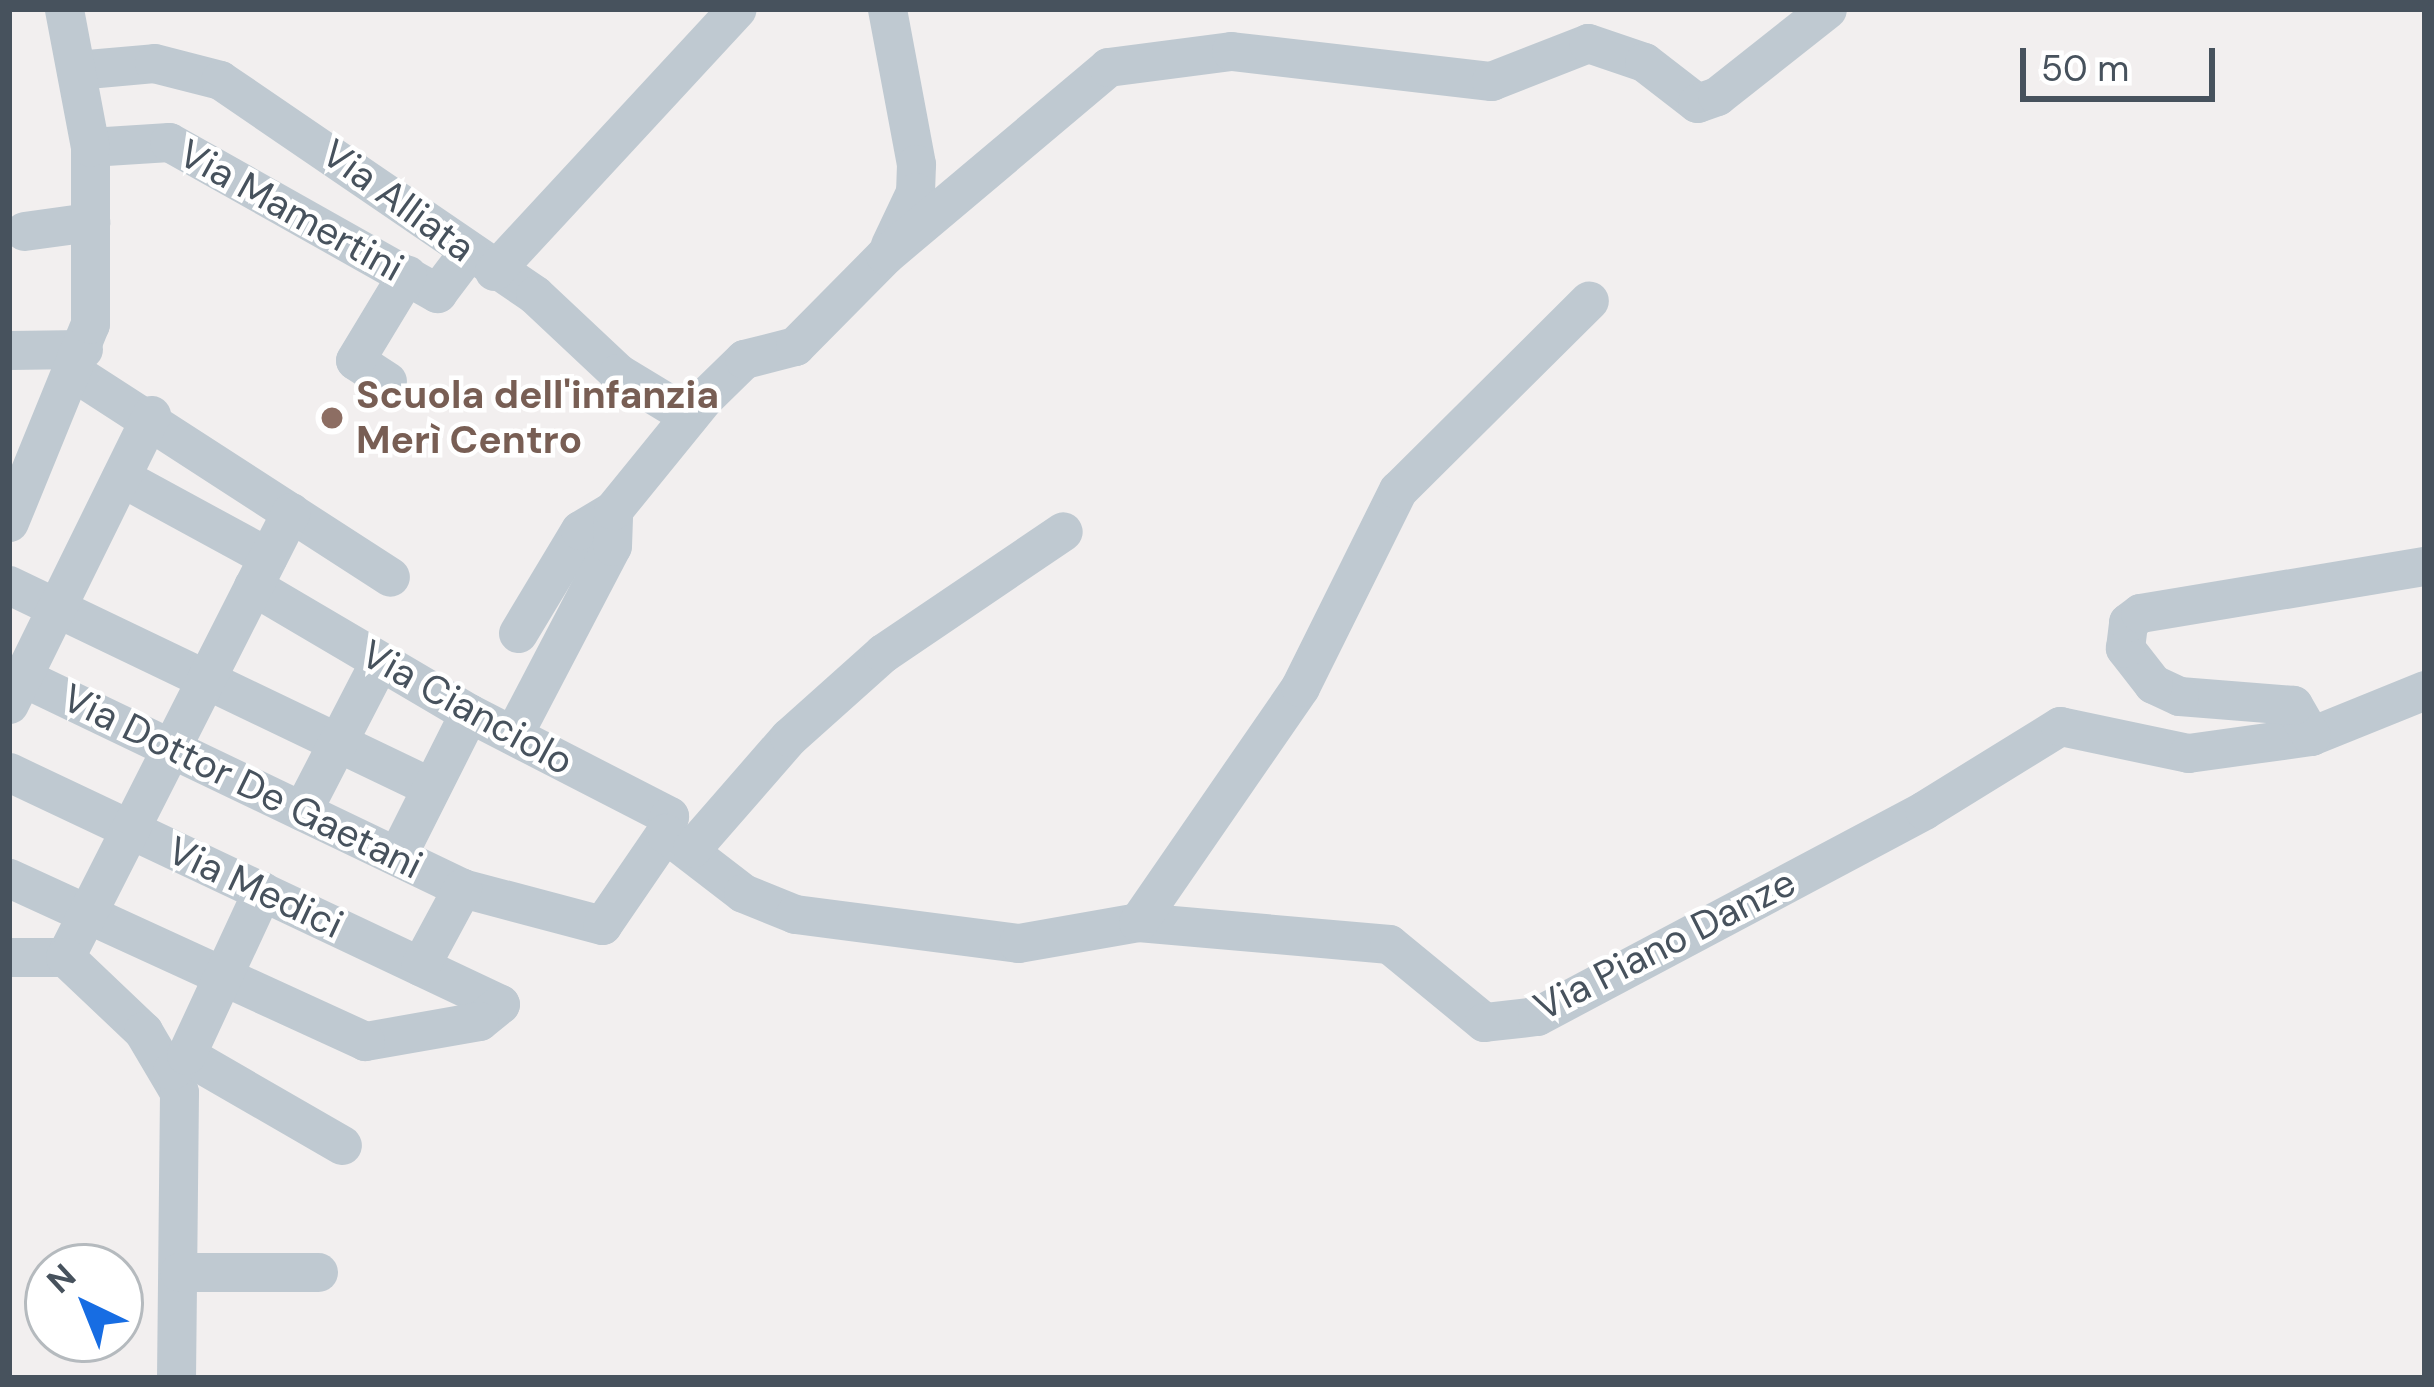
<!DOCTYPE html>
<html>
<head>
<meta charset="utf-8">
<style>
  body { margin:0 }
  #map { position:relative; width:2434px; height:1387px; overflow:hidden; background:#f2efef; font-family:"DM Sans",sans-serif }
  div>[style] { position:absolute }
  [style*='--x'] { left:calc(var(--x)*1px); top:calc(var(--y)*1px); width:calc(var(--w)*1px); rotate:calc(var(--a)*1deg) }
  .minor>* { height:39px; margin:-19.5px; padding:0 19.5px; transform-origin:19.5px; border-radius:19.5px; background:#bfc9d1 }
  .dots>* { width:33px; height:33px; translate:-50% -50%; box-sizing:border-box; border:6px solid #fff; border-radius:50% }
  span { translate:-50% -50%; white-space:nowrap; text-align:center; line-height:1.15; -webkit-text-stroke:9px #fff; paint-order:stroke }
  .street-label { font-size:39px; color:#47525d }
  .education-label { font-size:39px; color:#785e54; font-weight:700 }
  .left { translate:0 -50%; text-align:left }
  .frame { position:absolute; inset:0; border:12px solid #47525d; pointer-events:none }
  .north { position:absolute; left:24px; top:1243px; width:120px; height:120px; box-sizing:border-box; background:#fff; border:3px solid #b5babe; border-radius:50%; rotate:317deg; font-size:33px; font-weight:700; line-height:48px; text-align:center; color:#47525d }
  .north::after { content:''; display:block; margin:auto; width:42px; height:54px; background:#176de3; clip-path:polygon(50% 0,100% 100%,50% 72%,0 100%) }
  .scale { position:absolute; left:2020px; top:48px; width:195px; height:54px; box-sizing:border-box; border:6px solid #47525d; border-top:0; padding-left:15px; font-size:36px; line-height:42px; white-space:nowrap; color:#47525d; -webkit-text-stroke:9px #fff; paint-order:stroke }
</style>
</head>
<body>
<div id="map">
  <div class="minor">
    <div style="--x:887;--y:9;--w:158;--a:79.4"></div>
    <div style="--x:916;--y:164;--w:28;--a:92"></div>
    <div style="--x:915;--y:192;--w:59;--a:115.3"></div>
    <div style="--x:76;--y:70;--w:78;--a:-5.1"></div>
    <div style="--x:154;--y:63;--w:68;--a:14.4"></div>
    <div style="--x:220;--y:80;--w:381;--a:34.3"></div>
    <div style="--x:535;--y:295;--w:114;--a:43.2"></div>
    <div style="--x:618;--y:373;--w:83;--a:31.2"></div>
    <div style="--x:90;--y:147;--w:79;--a:-3.6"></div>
    <div style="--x:169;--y:142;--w:308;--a:29.4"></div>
    <div style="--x:437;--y:293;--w:51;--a:-52.9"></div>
    <div style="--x:24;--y:231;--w:67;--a:-7.8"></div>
    <div style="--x:494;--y:271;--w:357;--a:-47.2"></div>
    <div style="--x:9;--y:350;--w:74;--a:-0.8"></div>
    <div style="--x:75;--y:373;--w:375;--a:32.9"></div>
    <div style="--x:387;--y:381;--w:38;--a:-147"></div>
    <div style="--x:355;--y:360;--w:100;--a:-58.8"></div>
    <div style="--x:121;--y:477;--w:167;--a:28.6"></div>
    <div style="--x:9;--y:522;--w:214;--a:-67.8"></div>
    <div style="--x:90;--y:324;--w:177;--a:-90"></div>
    <div style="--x:90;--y:147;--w:140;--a:-100.7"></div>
    <div style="--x:9;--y:585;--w:468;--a:25.6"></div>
    <div style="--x:253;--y:586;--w:251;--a:30.5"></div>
    <div style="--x:469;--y:713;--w:225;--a:27.2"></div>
    <div style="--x:669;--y:816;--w:17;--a:103"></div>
    <div style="--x:518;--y:633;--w:120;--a:-59"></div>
    <div style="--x:580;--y:530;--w:39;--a:-31"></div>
    <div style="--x:22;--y:677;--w:488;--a:25.6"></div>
    <div style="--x:462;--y:888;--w:145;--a:14.8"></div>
    <div style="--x:602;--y:925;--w:112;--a:-55.6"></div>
    <div style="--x:665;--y:833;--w:98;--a:37.6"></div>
    <div style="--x:743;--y:893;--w:56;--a:22"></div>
    <div style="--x:795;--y:914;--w:225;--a:7.4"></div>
    <div style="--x:1018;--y:943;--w:122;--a:-9.9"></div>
    <div style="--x:1138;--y:922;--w:252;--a:5"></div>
    <div style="--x:1389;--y:944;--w:123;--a:39.4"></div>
    <div style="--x:1484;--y:1022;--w:53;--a:-6.5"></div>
    <div style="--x:1537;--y:1016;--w:438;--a:-28"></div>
    <div style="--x:1924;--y:810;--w:160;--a:-31.7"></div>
    <div style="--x:2060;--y:726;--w:131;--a:11.9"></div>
    <div style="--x:2188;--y:753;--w:124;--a:-7.9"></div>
    <div style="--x:2311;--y:736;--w:123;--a:-22"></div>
    <div style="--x:9;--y:704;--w:322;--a:-63.8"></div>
    <div style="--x:513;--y:735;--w:213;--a:-62.4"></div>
    <div style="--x:612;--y:546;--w:36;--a:-88"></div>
    <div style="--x:613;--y:510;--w:144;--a:-50.9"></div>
    <div style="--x:704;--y:398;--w:56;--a:-44.3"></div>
    <div style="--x:744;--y:359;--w:53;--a:-14.3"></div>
    <div style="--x:795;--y:346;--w:128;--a:-45.3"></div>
    <div style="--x:885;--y:255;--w:292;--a:-40.1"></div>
    <div style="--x:1108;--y:67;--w:124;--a:-7.4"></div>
    <div style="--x:1231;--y:51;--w:262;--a:6.6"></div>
    <div style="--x:1491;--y:81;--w:104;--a:-21.4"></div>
    <div style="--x:1588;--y:43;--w:59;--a:18.7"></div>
    <div style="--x:1644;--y:62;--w:67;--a:37.7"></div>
    <div style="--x:1697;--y:103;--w:21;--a:-19"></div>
    <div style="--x:1717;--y:96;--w:140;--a:-38.3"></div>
    <div style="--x:2311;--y:736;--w:36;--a:-120"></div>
    <div style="--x:2293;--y:705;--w:114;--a:-175.5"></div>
    <div style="--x:2179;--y:696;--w:29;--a:-155"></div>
    <div style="--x:2153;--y:684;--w:46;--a:-127.9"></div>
    <div style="--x:2125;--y:648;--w:26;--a:-83"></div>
    <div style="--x:2128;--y:622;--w:15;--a:-37"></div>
    <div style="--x:2140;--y:613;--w:289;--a:-9.4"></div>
    <div style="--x:9;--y:772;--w:543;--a:25.29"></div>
    <div style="--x:500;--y:1004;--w:27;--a:141"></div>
    <div style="--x:479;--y:1021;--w:116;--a:170"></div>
    <div style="--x:365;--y:1041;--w:392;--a:-155.4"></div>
    <div style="--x:302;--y:811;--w:168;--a:-62.7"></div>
    <div style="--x:692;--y:848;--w:147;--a:-48.9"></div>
    <div style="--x:789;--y:737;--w:126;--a:-41.8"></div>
    <div style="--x:883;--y:653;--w:217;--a:-34.1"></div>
    <div style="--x:397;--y:856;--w:160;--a:-63.3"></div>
    <div style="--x:1138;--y:922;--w:285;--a:-55.4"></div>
    <div style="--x:1300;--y:687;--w:220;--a:-63.6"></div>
    <div style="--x:1398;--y:490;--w:269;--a:-44.8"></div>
    <div style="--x:9;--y:957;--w:56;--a:0"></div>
    <div style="--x:65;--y:957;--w:499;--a:-63.1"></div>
    <div style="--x:65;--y:957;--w:108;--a:43.5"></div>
    <div style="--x:143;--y:1031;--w:71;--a:59.5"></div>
    <div style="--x:179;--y:1092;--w:286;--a:90.6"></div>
    <div style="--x:420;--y:966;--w:89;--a:-61.7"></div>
    <div style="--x:186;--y:1055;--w:180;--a:30"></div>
    <div style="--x:172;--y:1070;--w:21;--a:-47"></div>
    <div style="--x:186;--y:1055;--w:181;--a:-65.1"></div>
    <div style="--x:179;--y:1272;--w:139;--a:0"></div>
  </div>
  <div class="dots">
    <div style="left:332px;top:418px;background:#8d6e63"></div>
  </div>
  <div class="street-label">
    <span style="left:398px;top:201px;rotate:36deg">Via Alliata</span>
    <span style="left:291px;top:211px;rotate:29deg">Via Mamertini</span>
    <span style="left:467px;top:708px;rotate:29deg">Via Cianciolo</span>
    <span style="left:242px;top:782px;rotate:26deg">Via Dottor De Gaetani</span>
    <span style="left:255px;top:888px;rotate:25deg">Via Medici</span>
    <span style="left:1665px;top:945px;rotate:-27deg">Via Piano Danze</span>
  </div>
  <div class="education-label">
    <span class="left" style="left:356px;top:418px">Scuola dell'infanzia<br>Merì Centro</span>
  </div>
  <div class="frame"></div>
  <div class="north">N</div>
  <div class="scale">50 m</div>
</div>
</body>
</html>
